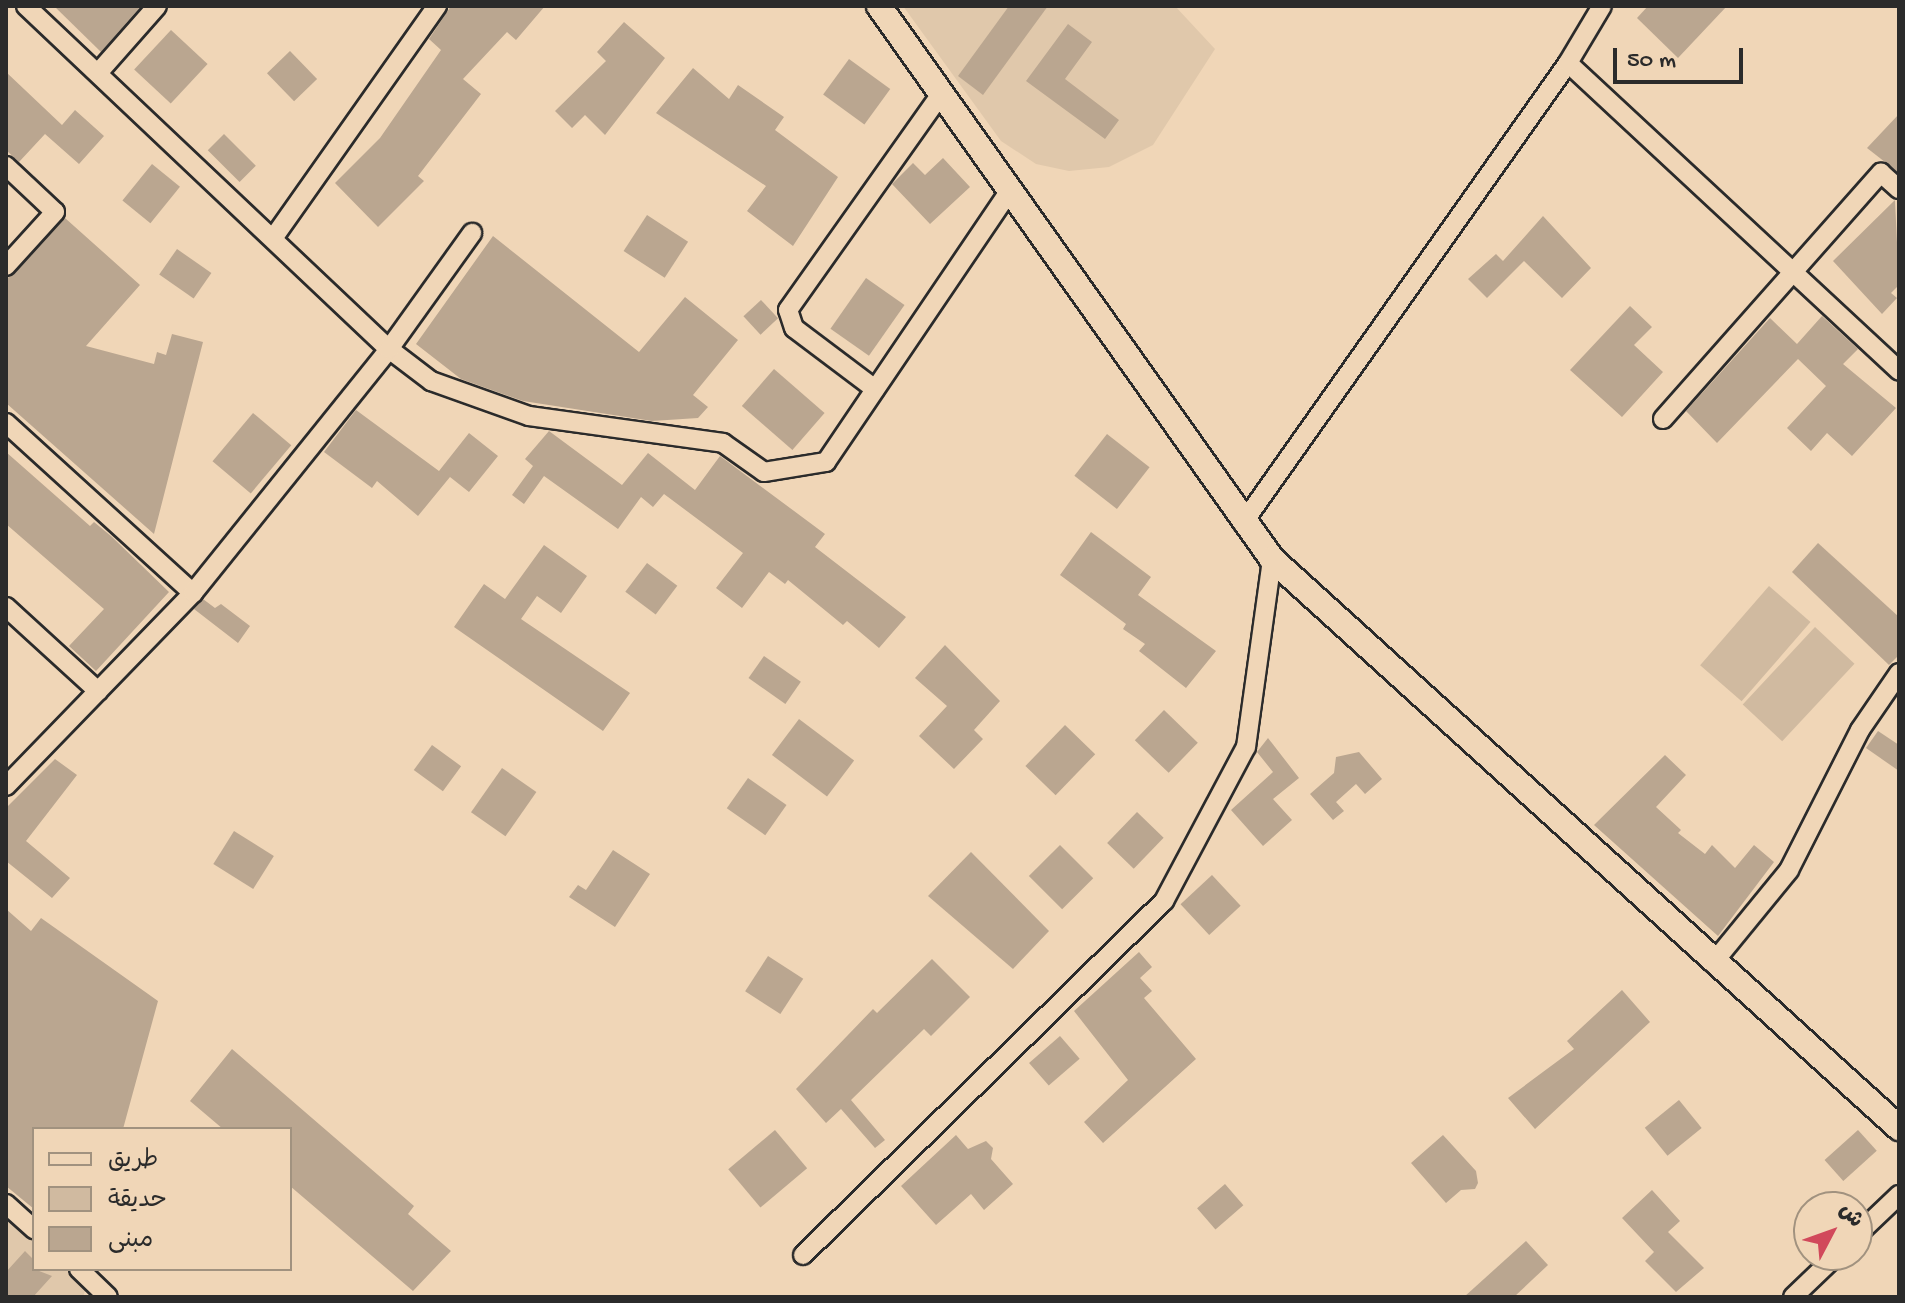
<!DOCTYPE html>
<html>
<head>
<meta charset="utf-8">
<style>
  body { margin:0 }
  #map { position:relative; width:1905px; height:1303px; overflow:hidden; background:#f0d6b7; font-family:"Gochi Hand","Playpen Sans Arabic",sans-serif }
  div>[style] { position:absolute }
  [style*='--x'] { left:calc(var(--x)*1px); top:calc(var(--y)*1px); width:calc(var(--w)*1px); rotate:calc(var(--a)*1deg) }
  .built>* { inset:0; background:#e0c8ab }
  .green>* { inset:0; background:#d0baa0; transform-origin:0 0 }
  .building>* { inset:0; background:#baa690; transform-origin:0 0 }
  .roads { filter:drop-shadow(2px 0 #2b2b2b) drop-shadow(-2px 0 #2b2b2b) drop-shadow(0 2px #2b2b2b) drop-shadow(0 -2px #2b2b2b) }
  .street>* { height:18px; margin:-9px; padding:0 9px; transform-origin:9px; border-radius:9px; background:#f0d6b7 }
  .secondary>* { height:24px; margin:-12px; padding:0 12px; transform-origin:12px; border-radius:12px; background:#f0d6b7 }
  span { translate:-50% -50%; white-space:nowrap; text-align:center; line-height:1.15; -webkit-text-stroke:6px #f0d6b7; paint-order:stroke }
  .frame { position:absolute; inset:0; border:8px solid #2b2b2b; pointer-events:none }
  .legend { position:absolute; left:32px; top:1127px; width:260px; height:144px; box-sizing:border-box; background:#f0d6b7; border:2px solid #a1927f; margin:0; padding:10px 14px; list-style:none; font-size:24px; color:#2b2b2b }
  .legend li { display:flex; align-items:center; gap:16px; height:40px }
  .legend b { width:40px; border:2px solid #a1927f }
  .north { position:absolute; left:1793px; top:1191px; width:80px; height:80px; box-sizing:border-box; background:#f0d6b7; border:2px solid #a1927f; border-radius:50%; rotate:49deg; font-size:22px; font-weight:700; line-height:32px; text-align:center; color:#2b2b2b }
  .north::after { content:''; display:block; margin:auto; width:28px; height:36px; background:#d1495b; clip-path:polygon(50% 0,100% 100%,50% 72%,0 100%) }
  .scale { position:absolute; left:1613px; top:48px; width:130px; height:36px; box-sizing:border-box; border:4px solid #2b2b2b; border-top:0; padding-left:10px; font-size:24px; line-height:28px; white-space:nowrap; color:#2b2b2b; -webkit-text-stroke:6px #f0d6b7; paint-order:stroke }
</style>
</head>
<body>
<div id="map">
  <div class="built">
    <div style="clip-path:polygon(903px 6px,1175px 6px,1215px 49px,1153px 145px,1109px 167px,1069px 171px,1036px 164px,1001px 141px)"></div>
    <div style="clip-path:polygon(6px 1206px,34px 1230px,34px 1269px,78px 1269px,89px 1279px,83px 1297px,6px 1297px)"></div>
  </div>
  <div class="green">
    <div style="left:1769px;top:586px;width:55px;height:105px;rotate:41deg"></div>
    <div style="left:1815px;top:627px;width:54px;height:106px;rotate:43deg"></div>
  </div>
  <div class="building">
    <div style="clip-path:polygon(54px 6px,141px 6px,101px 52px)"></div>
    <div style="clip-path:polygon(451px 6px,545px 6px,516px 40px,507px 32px,463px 79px,481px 94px,418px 176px,424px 181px,378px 227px,335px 183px,380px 138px,441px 50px,429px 39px)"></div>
    <div style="clip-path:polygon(1009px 6px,1048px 6px,983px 95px,958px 76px)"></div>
    <div style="clip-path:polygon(1648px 6px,1727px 6px,1678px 58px,1637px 18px)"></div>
    <div style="clip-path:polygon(624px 22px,665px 58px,605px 135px,585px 115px,572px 128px,555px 111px,606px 61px,597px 52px)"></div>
    <div style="clip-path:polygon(1068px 24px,1092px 42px,1065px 79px,1119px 120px,1105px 139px,1026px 81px)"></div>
    <div style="left:171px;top:30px;width:50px;height:54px;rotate:43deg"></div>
    <div style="left:290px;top:51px;width:39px;height:32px;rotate:46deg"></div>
    <div style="left:849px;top:59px;width:51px;height:44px;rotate:36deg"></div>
    <div style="clip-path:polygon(693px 68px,729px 99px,738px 85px,784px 117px,775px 130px,838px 177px,793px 246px,747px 211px,766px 186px,656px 113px)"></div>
    <div style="clip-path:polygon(6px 72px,62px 125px,75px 110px,104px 136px,79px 164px,45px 134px,19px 162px,6px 150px)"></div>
    <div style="clip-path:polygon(1899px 114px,1899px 173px,1867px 148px)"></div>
    <div style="left:224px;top:134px;width:45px;height:23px;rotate:45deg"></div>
    <div style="clip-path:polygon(943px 158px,970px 187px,930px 224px,892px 184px,913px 163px,925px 175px)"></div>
    <div style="left:152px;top:164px;width:36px;height:47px;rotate:39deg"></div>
    <div style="clip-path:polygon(1895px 200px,1899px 285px,1891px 293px,1897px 298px,1882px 314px,1833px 261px)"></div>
    <div style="left:647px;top:215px;width:49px;height:43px;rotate:33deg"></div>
    <div style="clip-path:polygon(1543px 216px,1591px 268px,1562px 298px,1524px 261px,1487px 298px,1468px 279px,1496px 254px,1503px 261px)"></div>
    <div style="clip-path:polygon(65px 218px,140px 285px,86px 346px,154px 364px,157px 352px,166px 355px,172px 334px,203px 342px,154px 534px,6px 403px,6px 280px)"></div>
    <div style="clip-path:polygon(493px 236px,639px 352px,685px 297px,738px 340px,693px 395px,708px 407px,698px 418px,652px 421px,523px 401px,461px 379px,416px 344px)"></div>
    <div style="left:177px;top:249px;width:42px;height:31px;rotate:35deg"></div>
    <div style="left:866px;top:278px;width:47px;height:62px;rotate:35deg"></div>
    <div style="left:761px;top:300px;width:25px;height:24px;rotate:47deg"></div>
    <div style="clip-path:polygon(1630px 306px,1652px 327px,1634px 345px,1663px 372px,1622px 417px,1570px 370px)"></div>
    <div style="clip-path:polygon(1822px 316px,1858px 349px,1843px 364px,1896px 408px,1852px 456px,1827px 433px,1811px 451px,1787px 428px,1826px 386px,1798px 359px,1717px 443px,1686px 411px,1770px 318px,1797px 344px)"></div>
    <div style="left:774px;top:369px;width:67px;height:49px;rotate:41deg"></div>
    <div style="clip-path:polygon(356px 410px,439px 471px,469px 433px,498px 456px,469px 492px,450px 477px,418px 516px,377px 481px,372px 488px,324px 452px)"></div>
    <div style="left:253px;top:413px;width:50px;height:63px;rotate:40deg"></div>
    <div style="clip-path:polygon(549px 431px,622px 485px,648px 453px,695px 490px,720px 456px,825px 534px,815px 547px,906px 617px,879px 648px,847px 621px,843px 625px,788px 580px,785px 584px,769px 572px,742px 608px,716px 588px,743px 553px,664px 494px,653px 507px,641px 497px,618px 529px,544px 476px,524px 504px,512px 495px,533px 466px,525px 459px)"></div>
    <div style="left:1107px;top:434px;width:54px;height:53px;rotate:38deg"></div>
    <div style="clip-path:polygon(6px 452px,90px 526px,94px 522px,111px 536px,169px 592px,96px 671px,69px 646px,104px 609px,6px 524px)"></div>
    <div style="clip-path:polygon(1091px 532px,1151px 577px,1138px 595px,1216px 651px,1186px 688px,1139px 651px,1145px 644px,1123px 629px,1126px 624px,1060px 575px)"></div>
    <div style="clip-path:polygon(1818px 543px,1899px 617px,1899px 655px,1889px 665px,1792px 572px)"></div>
    <div style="clip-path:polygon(544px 545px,587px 576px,561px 613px,537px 596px,521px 619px,630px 693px,603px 731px,454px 627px,484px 584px,505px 599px)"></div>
    <div style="left:647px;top:563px;width:38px;height:36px;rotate:37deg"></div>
    <div style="clip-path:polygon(203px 599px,215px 608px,221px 604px,250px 626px,238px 643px,194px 609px)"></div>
    <div style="clip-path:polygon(945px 645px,1000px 701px,974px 730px,983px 739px,954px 769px,919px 736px,947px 706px,915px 678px)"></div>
    <div style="left:764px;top:656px;width:45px;height:27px;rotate:35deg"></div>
    <div style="left:1164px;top:710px;width:47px;height:42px;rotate:44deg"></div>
    <div style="left:799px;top:719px;width:69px;height:45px;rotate:37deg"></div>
    <div style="left:1065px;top:725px;width:42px;height:57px;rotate:44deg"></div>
    <div style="clip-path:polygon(1878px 731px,1899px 745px,1899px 771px,1866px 748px)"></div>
    <div style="clip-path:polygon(1268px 738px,1299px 778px,1273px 799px,1292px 820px,1263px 846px,1231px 810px,1273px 772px,1257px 752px)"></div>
    <div style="left:432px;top:745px;width:36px;height:31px;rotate:36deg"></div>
    <div style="clip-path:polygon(1359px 752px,1382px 779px,1365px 794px,1356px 784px,1336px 802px,1344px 811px,1333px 820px,1310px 794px,1334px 773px,1336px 757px)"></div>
    <div style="clip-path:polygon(1665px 755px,1686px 775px,1656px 807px,1681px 830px,1678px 833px,1705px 854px,1712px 845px,1735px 868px,1754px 845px,1774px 862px,1718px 936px,1594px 825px)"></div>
    <div style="clip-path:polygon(55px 759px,77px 775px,26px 841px,70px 878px,52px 898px,6px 861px,6px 808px)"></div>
    <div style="left:502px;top:768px;width:42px;height:54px;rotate:35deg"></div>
    <div style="left:748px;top:778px;width:47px;height:37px;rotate:35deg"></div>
    <div style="left:1137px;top:812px;width:37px;height:43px;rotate:44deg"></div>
    <div style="left:234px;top:831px;width:47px;height:39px;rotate:32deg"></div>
    <div style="left:1060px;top:845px;width:47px;height:44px;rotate:45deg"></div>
    <div style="clip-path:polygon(613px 850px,650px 874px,615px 927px,569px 897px,578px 885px,586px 890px)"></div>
    <div style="clip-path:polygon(971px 852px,1049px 931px,1013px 969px,928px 896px)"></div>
    <div style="left:1212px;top:875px;width:42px;height:43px;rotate:47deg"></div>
    <div style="clip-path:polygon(6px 909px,31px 931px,41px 918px,158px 1001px,123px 1129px,34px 1129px,34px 1209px,6px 1186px)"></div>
    <div style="clip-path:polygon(1139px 952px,1152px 967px,1140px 978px,1152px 991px,1144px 998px,1196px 1059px,1103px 1143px,1084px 1122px,1128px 1080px,1074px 1011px)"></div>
    <div style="left:768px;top:956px;width:42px;height:42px;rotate:33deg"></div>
    <div style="clip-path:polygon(932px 959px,970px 997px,931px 1036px,924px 1029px,851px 1100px,885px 1140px,875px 1148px,841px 1109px,826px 1123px,796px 1089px,873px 1009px,877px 1013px)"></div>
    <div style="clip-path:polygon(1622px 990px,1650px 1022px,1535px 1129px,1508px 1098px,1574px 1049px,1567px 1041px)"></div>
    <div style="left:1060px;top:1036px;width:30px;height:41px;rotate:49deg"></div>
    <div style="clip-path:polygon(232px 1049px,414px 1206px,408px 1214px,451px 1251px,413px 1291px,290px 1186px,290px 1129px,223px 1129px,190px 1101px)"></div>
    <div style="left:1679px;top:1100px;width:36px;height:44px;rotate:51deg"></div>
    <div style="left:775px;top:1130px;width:50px;height:61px;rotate:50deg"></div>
    <div style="left:1858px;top:1130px;width:28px;height:45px;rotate:48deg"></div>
    <div style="clip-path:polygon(956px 1135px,968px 1149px,986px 1141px,993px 1148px,991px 1159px,1013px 1184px,984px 1210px,971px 1194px,936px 1225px,901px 1186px)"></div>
    <div style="clip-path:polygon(1443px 1135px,1476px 1171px,1478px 1183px,1475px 1189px,1461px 1190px,1446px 1203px,1411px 1163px)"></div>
    <div style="left:1225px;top:1184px;width:28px;height:37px;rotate:49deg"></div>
    <div style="clip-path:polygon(1652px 1190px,1680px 1221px,1668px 1232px,1704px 1268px,1676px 1292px,1645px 1261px,1654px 1252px,1622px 1218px)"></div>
    <div style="clip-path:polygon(1526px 1241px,1548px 1265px,1514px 1297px,1464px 1297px)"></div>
    <div style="clip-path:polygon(25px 1251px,34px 1260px,34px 1269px,52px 1276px,33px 1297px,6px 1297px,6px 1272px)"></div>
  </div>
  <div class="roads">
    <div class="street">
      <div style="--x:26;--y:6;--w:499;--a:43.4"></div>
      <div style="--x:389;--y:349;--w:53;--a:37.3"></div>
      <div style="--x:431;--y:381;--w:104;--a:19.7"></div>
      <div style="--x:529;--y:416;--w:196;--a:7.9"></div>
      <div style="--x:723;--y:443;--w:50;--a:35.3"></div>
      <div style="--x:764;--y:472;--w:63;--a:-9.2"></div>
      <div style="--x:826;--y:462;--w:328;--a:-55.9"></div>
      <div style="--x:1568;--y:63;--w:452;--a:42.9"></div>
      <div style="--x:98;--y:73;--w:89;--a:-48.6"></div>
      <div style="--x:6;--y:166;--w:67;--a:43.2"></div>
      <div style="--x:55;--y:212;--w:73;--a:132.2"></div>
      <div style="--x:274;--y:237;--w:283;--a:-54.8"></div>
      <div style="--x:875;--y:389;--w:101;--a:-143"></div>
      <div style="--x:794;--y:328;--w:19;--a:-108"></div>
      <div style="--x:788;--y:310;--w:265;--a:-54.7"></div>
      <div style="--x:1663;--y:419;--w:329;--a:-48.5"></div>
      <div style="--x:1881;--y:173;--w:24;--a:42"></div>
      <div style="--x:6;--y:423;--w:253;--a:42.3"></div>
      <div style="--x:1243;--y:523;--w:563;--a:-54.76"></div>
      <div style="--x:1568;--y:63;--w:66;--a:-59.2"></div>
      <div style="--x:6;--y:607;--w:125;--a:42.4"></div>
      <div style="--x:6;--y:786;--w:269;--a:-45.9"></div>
      <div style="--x:193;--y:593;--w:313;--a:-51.2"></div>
      <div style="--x:389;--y:349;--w:143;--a:-54.4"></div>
      <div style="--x:1713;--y:963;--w:120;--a:-50.7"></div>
      <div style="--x:1789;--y:870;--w:157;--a:-63.1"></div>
      <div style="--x:1860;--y:730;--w:69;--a:-55.6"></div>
      <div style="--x:6;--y:1204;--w:38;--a:42"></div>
      <div style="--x:1857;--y:1235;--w:58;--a:-43.6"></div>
      <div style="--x:803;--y:1255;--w:506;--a:-44.44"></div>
      <div style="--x:1164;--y:901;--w:174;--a:-62"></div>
      <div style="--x:1246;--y:747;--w:190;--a:-82.1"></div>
      <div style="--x:79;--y:1269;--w:40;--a:44"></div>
      <div style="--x:1793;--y:1297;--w:61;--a:-43.7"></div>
    </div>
    <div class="secondary">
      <div style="--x:879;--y:6;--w:678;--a:54.6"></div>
      <div style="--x:1272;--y:559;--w:847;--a:42.22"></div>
    </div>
  </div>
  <div class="frame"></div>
  <ul class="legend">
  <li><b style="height:10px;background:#f0d6b7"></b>طريق</li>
  <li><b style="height:22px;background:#d0baa0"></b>حديقة</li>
  <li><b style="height:22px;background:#baa690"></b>مبنى</li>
  </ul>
  <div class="north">ش</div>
  <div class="scale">50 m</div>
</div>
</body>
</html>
